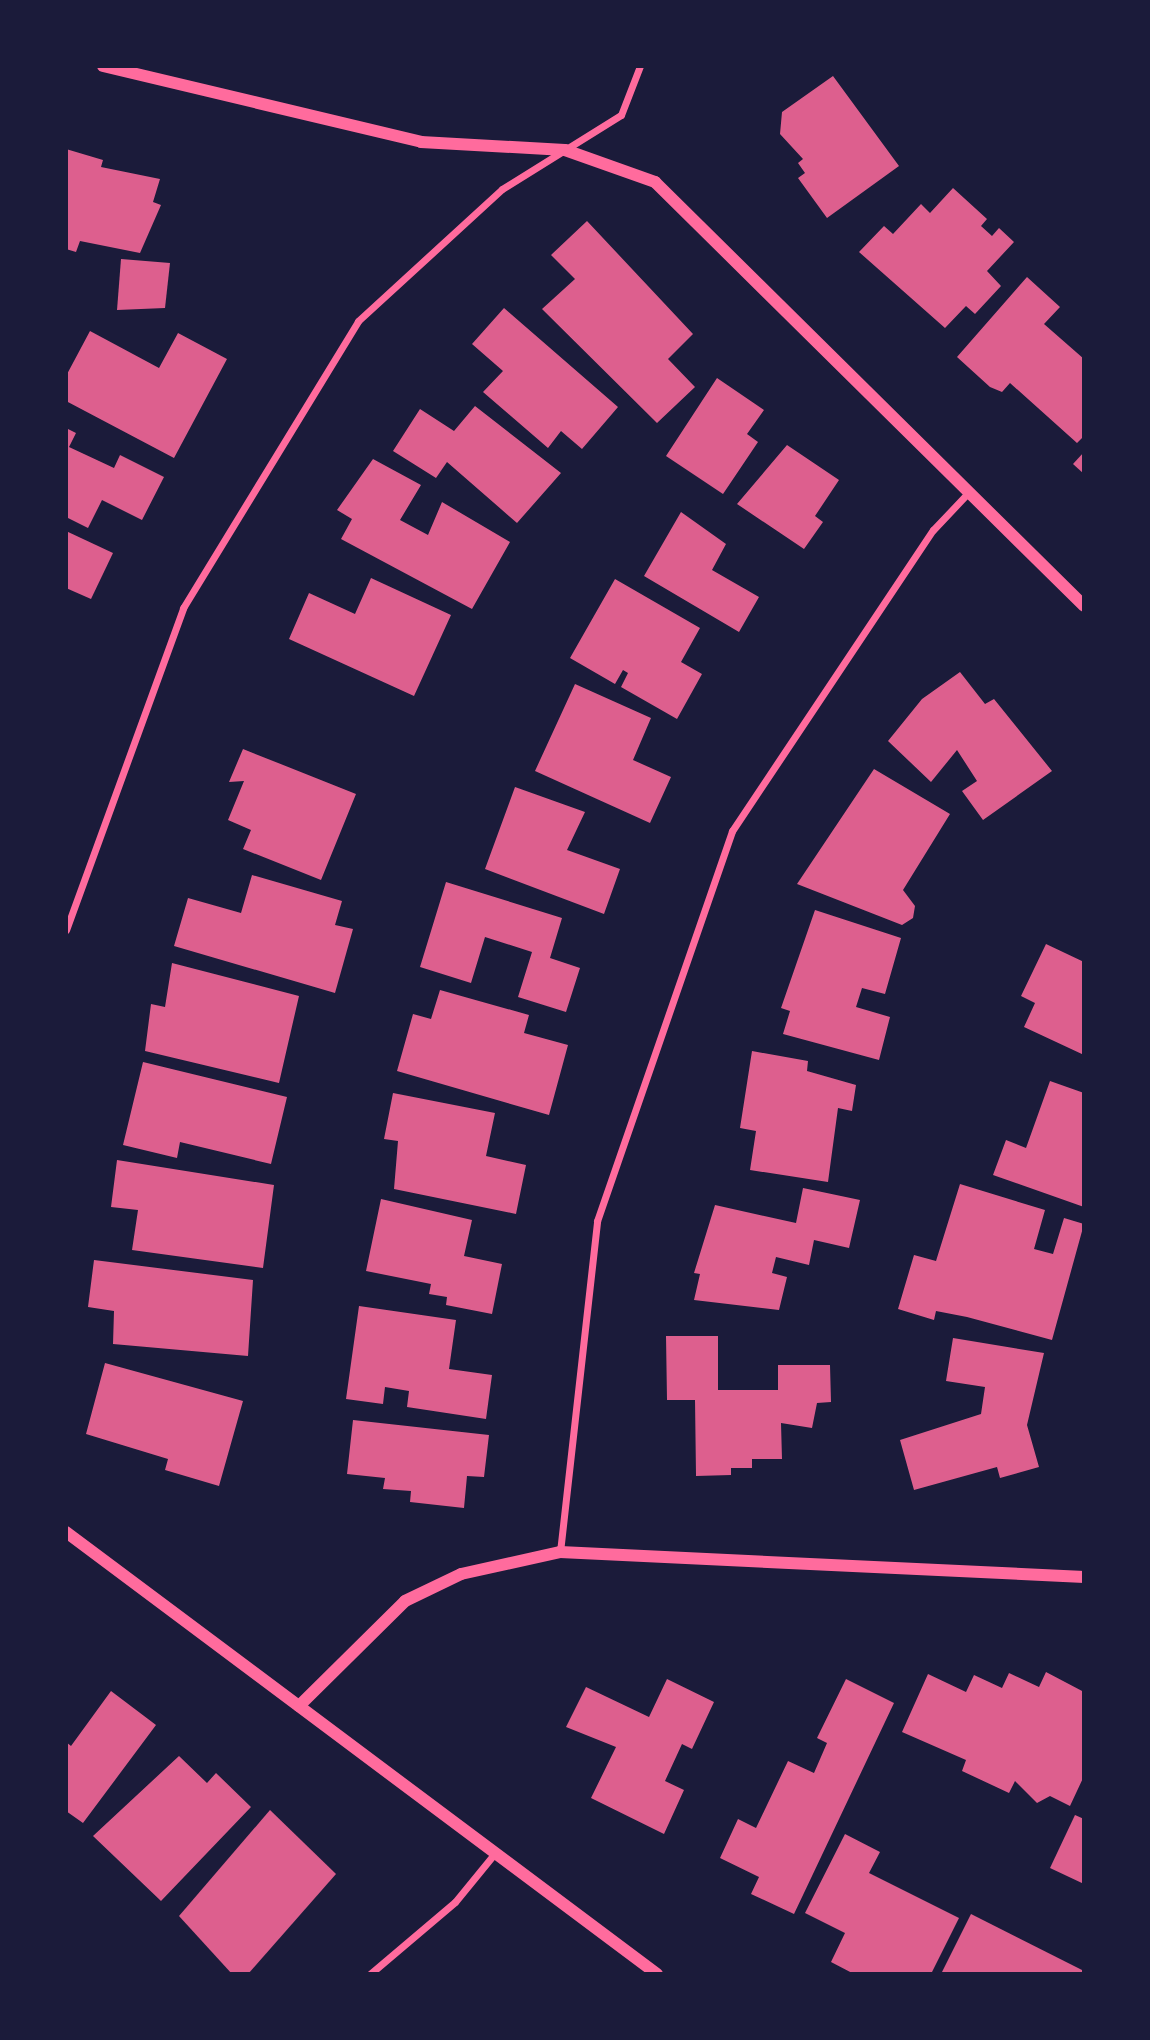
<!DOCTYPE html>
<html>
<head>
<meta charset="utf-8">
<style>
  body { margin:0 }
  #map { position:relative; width:1150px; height:2040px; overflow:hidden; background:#1b1b3a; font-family:"Roboto Condensed",sans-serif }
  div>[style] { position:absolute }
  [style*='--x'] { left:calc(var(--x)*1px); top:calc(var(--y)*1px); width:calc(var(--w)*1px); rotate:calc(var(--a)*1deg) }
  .building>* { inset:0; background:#dd5f8e }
  .minor>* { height:7px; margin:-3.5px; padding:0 3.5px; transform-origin:3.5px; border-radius:3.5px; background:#ff6b9d }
  .tertiary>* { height:12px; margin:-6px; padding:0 6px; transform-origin:6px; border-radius:6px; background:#ff6b9d }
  span { translate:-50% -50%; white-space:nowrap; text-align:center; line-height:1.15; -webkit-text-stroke:7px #1b1b3a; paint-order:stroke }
  .frame { position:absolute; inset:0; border:68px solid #1b1b3a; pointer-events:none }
</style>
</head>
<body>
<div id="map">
  <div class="building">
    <div style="clip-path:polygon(833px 76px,899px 166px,827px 218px,798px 178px,805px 173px,798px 163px,803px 159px,780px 134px,782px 112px)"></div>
    <div style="clip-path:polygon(66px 149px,103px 160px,101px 167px,160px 179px,153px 202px,161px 205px,140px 253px,80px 241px,76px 252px,66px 249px)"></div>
    <div style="clip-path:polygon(953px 188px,987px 219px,981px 226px,992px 236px,999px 228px,1014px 242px,987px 271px,1001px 286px,975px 314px,966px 306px,945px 328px,859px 252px,884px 226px,893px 234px,921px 204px,930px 213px)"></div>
    <div style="clip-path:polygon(587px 221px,693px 334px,668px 359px,695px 387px,657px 423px,542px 309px,575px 279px,551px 255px)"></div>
    <div style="clip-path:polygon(121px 259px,170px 263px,165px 308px,117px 310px)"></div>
    <div style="clip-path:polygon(1027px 277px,1060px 307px,1044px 324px,1084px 359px,1084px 436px,1077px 443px,1010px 383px,1002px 392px,990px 387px,957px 357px)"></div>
    <div style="clip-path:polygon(504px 308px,618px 407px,582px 449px,561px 431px,548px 448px,483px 392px,503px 371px,472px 344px)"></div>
    <div style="clip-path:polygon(90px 331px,159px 368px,178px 333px,227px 359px,174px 458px,66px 401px,66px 376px)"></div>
    <div style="clip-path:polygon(717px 378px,764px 410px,747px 434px,758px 442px,723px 494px,666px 456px)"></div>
    <div style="clip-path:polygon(475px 406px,561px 473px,517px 523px,447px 462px,436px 478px,393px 451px,420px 409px,454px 431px)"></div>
    <div style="clip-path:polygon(66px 428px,76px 433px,69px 447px,114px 468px,120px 455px,164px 477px,142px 520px,102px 500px,88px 528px,66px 517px)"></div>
    <div style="clip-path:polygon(787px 445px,839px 480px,815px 516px,823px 522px,804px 549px,737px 504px)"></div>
    <div style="clip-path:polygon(1084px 452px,1084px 474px,1073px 464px)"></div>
    <div style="clip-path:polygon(373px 459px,421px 485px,400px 520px,428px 535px,442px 502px,510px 542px,472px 609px,341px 539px,352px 519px,337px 510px)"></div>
    <div style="clip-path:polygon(681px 512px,726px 544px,712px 570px,759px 597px,739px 632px,644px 576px)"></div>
    <div style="clip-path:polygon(66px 531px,113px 553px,91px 599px,66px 588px)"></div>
    <div style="clip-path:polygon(371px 578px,451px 615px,414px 696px,289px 639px,309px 593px,355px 614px)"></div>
    <div style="clip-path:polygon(615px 579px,700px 628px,681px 662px,702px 674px,677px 719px,621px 687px,628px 673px,623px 670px,615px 684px,570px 658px)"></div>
    <div style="clip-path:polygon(960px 672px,985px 704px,994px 699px,1052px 771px,983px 820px,962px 791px,977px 781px,957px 750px,931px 782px,888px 741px,922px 699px)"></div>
    <div style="clip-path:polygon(575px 684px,651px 718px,633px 760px,671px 777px,650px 823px,535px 771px)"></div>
    <div style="clip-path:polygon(243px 749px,356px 794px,321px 880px,243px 849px,251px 830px,228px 820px,244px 781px,229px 782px)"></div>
    <div style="clip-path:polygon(874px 769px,950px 814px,903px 890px,915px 906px,913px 918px,902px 925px,797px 884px)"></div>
    <div style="clip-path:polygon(515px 787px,585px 812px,567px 850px,620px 869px,604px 914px,485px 869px)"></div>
    <div style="clip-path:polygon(252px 875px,342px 901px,335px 925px,353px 929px,335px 993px,174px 946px,188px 898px,241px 913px)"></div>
    <div style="clip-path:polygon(446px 882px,562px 918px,550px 958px,580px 968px,566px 1012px,518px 997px,532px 952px,485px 937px,471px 983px,420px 967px)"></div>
    <div style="clip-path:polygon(815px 910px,901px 938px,885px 994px,862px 988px,856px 1007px,890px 1017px,879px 1060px,783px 1034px,790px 1011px,781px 1008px)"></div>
    <div style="clip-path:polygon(1046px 944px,1084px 962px,1084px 1055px,1024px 1027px,1035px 1003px,1021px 996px)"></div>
    <div style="clip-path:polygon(172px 963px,299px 996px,279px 1083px,145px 1051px,151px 1004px,165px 1007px)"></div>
    <div style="clip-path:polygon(440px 990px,529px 1015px,524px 1033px,568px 1045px,549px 1115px,397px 1071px,413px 1014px,431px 1019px)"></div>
    <div style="clip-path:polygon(752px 1051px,808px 1061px,807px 1071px,856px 1085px,852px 1111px,838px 1108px,828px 1182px,750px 1170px,756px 1131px,740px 1128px)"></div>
    <div style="clip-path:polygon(143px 1062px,287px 1097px,271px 1164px,180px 1142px,177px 1158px,123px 1145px)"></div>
    <div style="clip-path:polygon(1050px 1081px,1084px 1093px,1084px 1207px,993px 1175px,1006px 1140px,1026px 1148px)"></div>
    <div style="clip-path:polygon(393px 1093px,495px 1113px,486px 1156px,526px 1165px,516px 1214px,394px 1189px,398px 1141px,384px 1139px)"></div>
    <div style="clip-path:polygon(117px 1160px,274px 1185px,263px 1268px,132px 1250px,138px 1210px,111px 1207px)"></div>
    <div style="clip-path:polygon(960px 1184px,1045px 1210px,1034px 1249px,1053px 1254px,1064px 1218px,1084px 1224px,1052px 1340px,967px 1317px,936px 1311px,934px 1320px,898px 1309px,914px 1255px,936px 1261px)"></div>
    <div style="clip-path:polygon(803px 1188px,860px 1200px,849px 1248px,814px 1240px,809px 1265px,776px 1257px,772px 1273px,787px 1277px,779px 1310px,694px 1300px,700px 1274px,694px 1273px,715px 1205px,796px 1223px)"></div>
    <div style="clip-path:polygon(381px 1199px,472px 1220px,464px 1256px,502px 1264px,492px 1314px,446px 1305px,447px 1297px,429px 1294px,431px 1284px,366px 1271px)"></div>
    <div style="clip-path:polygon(94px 1260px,253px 1280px,248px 1356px,113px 1344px,114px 1311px,88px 1307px)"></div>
    <div style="clip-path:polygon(359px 1306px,456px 1320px,449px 1369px,492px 1375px,486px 1419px,407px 1407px,409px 1391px,385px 1387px,383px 1404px,346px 1399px)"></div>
    <div style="clip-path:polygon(666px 1336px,718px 1336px,718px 1390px,778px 1390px,778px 1365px,830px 1365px,831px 1402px,817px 1403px,812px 1428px,781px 1423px,782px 1459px,752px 1459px,752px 1468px,731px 1468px,731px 1475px,696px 1476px,695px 1400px,667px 1400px)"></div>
    <div style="clip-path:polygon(953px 1338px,1044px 1353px,1027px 1425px,1039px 1467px,1000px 1478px,997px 1467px,914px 1490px,900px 1440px,981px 1414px,985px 1387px,946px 1381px)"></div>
    <div style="clip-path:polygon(105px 1363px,243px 1401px,219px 1486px,165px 1470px,168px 1459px,86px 1434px)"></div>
    <div style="clip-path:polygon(353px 1420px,489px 1435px,484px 1477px,467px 1476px,464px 1508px,410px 1502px,411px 1491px,383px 1489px,385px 1478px,347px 1474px)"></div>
    <div style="clip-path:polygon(1046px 1672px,1084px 1692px,1084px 1776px,1070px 1806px,1050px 1796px,1037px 1803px,1015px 1781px,1009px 1793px,962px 1771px,966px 1760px,902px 1732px,928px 1674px,966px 1692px,974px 1675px,1002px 1688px,1009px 1673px,1039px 1687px)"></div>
    <div style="clip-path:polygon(667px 1679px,714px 1702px,692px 1749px,682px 1744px,665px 1781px,684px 1790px,664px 1834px,591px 1798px,616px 1747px,566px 1727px,586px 1687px,649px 1717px)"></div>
    <div style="clip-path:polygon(846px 1679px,894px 1703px,794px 1914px,751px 1894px,759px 1877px,720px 1858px,738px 1819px,756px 1828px,788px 1761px,814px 1773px,827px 1743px,817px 1738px)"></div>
    <div style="clip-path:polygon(111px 1691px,156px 1725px,83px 1823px,66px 1811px,66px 1742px,71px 1746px)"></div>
    <div style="clip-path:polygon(179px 1756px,207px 1783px,216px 1773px,251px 1807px,161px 1901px,93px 1836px)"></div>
    <div style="clip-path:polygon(270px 1810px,336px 1874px,248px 1974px,232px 1974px,179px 1916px)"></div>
    <div style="clip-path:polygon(1075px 1815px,1084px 1819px,1084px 1884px,1050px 1868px)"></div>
    <div style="clip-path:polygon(845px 1834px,880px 1852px,869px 1873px,959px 1918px,931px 1974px,854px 1974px,831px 1962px,845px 1933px,805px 1913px)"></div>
    <div style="clip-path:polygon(971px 1914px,1084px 1971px,1084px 1974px,941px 1974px)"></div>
  </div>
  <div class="minor">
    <div style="--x:66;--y:930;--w:343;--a:-70"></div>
    <div style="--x:183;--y:608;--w:336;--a:-58.6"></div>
    <div style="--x:358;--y:321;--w:195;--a:-42.5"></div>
    <div style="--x:502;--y:189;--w:140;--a:-31.9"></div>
    <div style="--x:621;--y:115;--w:53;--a:-68.8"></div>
    <div style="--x:560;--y:1552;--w:333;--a:-83.6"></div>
    <div style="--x:597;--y:1221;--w:413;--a:-70.9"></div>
    <div style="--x:732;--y:831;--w:362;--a:-56.3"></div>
    <div style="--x:933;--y:530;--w:50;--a:-46.6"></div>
    <div style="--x:370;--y:1974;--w:111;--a:-40.3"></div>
    <div style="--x:455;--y:1902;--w:63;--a:-50.8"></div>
  </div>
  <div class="tertiary">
    <div style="--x:103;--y:66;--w:327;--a:13.4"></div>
    <div style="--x:421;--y:142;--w:144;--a:3.2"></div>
    <div style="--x:565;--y:150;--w:96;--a:19.6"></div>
    <div style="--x:655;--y:182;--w:603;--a:44.66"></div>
    <div style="--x:66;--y:1532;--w:738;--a:36.79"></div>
    <div style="--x:299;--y:1706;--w:149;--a:-44.7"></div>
    <div style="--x:405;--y:1601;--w:62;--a:-25.7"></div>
    <div style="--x:461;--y:1574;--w:101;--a:-12.5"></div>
    <div style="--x:560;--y:1552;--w:525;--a:2.73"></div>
  </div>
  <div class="frame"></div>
</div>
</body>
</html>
